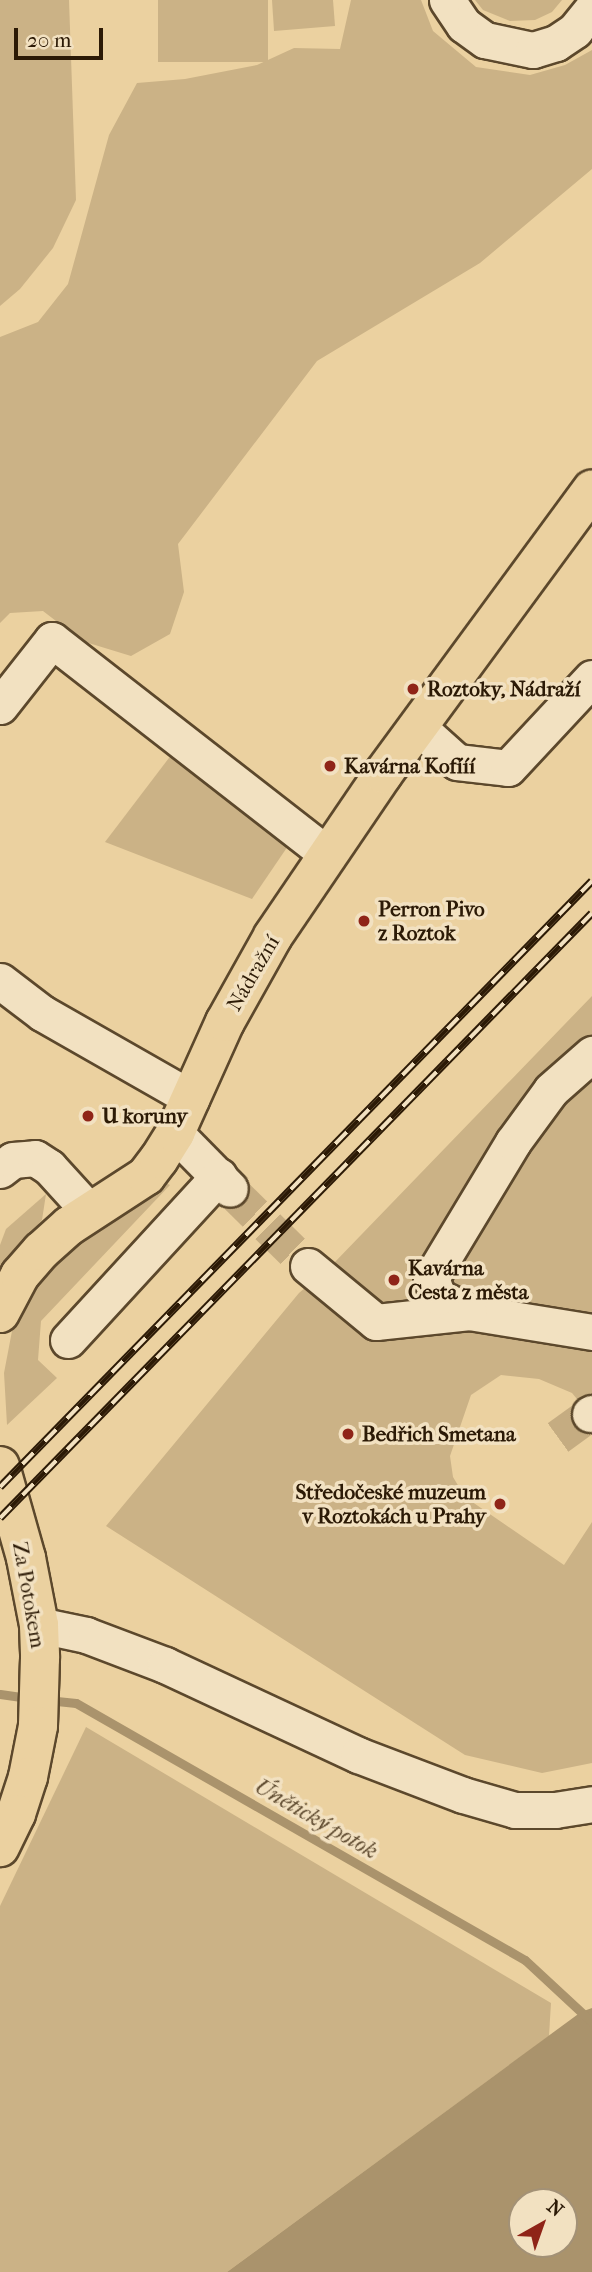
<!DOCTYPE html>
<html>
<head>
<meta charset="utf-8">
<style>
  body { margin:0 }
  #map { position:relative; width:592px; height:2272px; overflow:hidden; background:#ebd1a0; font-family:"IM FELL French Canon",serif }
  div>[style] { position:absolute }
  [style*='--x'] { left:calc(var(--x)*1px); top:calc(var(--y)*1px); width:calc(var(--w)*1px); rotate:calc(var(--a)*1deg) }
  .green>* { inset:0; background:#cbb286; transform-origin:0 0 }
  .water>* { inset:0; background:#aa936c }
  .stream>* { height:9px; margin:-4.5px; padding:0 4.5px; transform-origin:4.5px; border-radius:4.5px; background:#aa936c }
  .minor-tunnel>* { height:35px; margin-top:-17.5px; transform-origin:0; background:repeating-linear-gradient(90deg,#c5ac81 0 35px,transparent 0 53px) }
  .roads { filter:drop-shadow(2px 0 #5c482c) drop-shadow(-2px 0 #5c482c) drop-shadow(0 2px #5c482c) drop-shadow(0 -2px #5c482c) }
  .minor>* { height:35px; margin:-17.5px; padding:0 17.5px; transform-origin:17.5px; border-radius:17.5px; background:#f2e1c1 }
  .major>* { height:38px; margin:-19px; padding:0 19px; transform-origin:19px; border-radius:19px; background:#ebd1a0 }
  .rail>* { height:8px; margin-top:-4px; transform-origin:0; background:repeating-linear-gradient(90deg,#f2e1c1 0 16px,#2c1a06 0 32px); box-sizing:border-box; border-block:2px solid #2c1a06 }
  .dots>* { width:19px; height:19px; translate:-50% -50%; box-sizing:border-box; border:4px solid #f2e1c1; border-radius:50% }
  span { translate:-50% -50%; white-space:nowrap; text-align:center; line-height:1.15; -webkit-text-stroke:7px #f2e1c1; paint-order:stroke }
  .poi-label { font-size:21px; color:#2c1a06; font-weight:700 }
  .left { translate:0 -50%; text-align:left }
  .right { translate:-100% -50%; text-align:right }
  .street-label { font-size:21px; color:#2c1a06 }
  .water-label { font-size:23px; color:#5e4a2f; font-style:italic }
  .north { position:absolute; left:508px; top:2188px; width:70px; height:70px; box-sizing:border-box; background:#f2e1c1; border:2px solid #a39176; border-radius:50%; rotate:40deg; font-size:19px; font-weight:700; line-height:28px; text-align:center; color:#2c1a06 }
  .north::after { content:''; display:block; margin:auto; width:24px; height:32px; background:#8f2418; clip-path:polygon(50% 0,100% 100%,50% 72%,0 100%) }
  .scale { position:absolute; left:14px; top:28px; width:89px; height:32px; box-sizing:border-box; border:4px solid #2c1a06; border-top:0; padding-left:9px; font-size:21px; line-height:24px; white-space:nowrap; color:#2c1a06; -webkit-text-stroke:5px #f2e1c1; paint-order:stroke }
</style>
</head>
<body>
<div id="map">
  <div class="green">
    <div style="clip-path:polygon(0 0,69px 0,76px 200px,53px 248px,20px 289px,0 306px)"></div>
    <div style="left:158px;top:0;width:110px;height:62px"></div>
    <div style="clip-path:polygon(272px 0,333px 0,335px 26px,274px 31px)"></div>
    <div style="clip-path:polygon(351px 0,421px 0,433px 31px,476px 67px,530px 75px,565px 65px,592px 50px,592px 169px,480px 263px,317px 361px,178px 544px,184px 592px,170px 634px,131px 656px,82px 641px,43px 611px,10px 613px,0 623px,0 337px,38px 322px,68px 284px,109px 135px,137px 83px,185px 79px,257px 65px,294px 48px,340px 49px)"></div>
    <div style="clip-path:polygon(475px 0,562px 0,552px 12px,535px 20px,510px 21px,483px 10px)"></div>
    <div style="clip-path:polygon(175px 750px,288px 846px,252px 899px,105px 842px)"></div>
    <div style="clip-path:polygon(592px 996px,592px 1417px,572px 1393px,539px 1379px,501px 1375px,471px 1395px,450px 1456px,453px 1477px,465px 1497px,564px 1565px,592px 1522px,592px 1763px,542px 1773px,465px 1755px,106px 1526px,299px 1293px,333px 1264px)"></div>
    <div style="clip-path:polygon(164px 1182px,170px 1185px,41px 1321px,38px 1360px,57px 1378px,7px 1425px,4px 1373px,12px 1331px,30px 1292px,55px 1261px,88px 1233px,143px 1201px)"></div>
    <div style="clip-path:polygon(46px 1194px,42px 1220px,0 1269px,0 1245px,6px 1229px)"></div>
    <div style="clip-path:polygon(86px 1727px,551px 2003px,549px 2036px,227px 2272px,0 2272px,0 1906px)"></div>
  </div>
  <div class="water">
    <div style="clip-path:polygon(evenodd,592px 2008px,592px 2272px,227px 2272px,581px 2012px,592px 2008px,564px 2202px,564px 2244px,522px 2244px,522px 2202px,564px 2202px)"></div>
  </div>
  <div class="stream">
    <div style="--x:0;--y:1694;--w:30;--a:8"></div>
    <div style="--x:47;--y:1700;--w:29;--a:6"></div>
    <div style="--x:76;--y:1703;--w:517;--a:29.79"></div>
    <div style="--x:525;--y:1960;--w:91;--a:42.8"></div>
  </div>
  <div class="minor-tunnel">
    <div style="--x:230;--y:1189;--w:110;--a:44.6"></div>
    <div style="--x:558;--y:1437;--w:39;--a:-36"></div>
  </div>
  <div class="roads">
    <div class="minor">
      <div style="--x:447;--y:0;--w:30;--a:56"></div>
      <div style="--x:464;--y:25;--w:26;--a:36"></div>
      <div style="--x:485;--y:40;--w:49;--a:11.8"></div>
      <div style="--x:533;--y:50;--w:24;--a:-17"></div>
      <div style="--x:556;--y:43;--w:23;--a:-34"></div>
      <div style="--x:575;--y:30;--w:27;--a:-51"></div>
      <div style="--x:0;--y:706;--w:84;--a:-51.8"></div>
      <div style="--x:52;--y:640;--w:348;--a:37.9"></div>
      <div style="--x:418;--y:727;--w:52;--a:41.9"></div>
      <div style="--x:457;--y:762;--w:51;--a:6.7"></div>
      <div style="--x:508;--y:768;--w:123;--a:-47"></div>
      <div style="--x:0;--y:981;--w:53;--a:37.3"></div>
      <div style="--x:42;--y:1013;--w:172;--a:29.7"></div>
      <div style="--x:175;--y:1133;--w:78;--a:45.5"></div>
      <div style="--x:0;--y:1170;--w:16;--a:-38"></div>
      <div style="--x:13;--y:1160;--w:22;--a:-5"></div>
      <div style="--x:35;--y:1158;--w:17;--a:33"></div>
      <div style="--x:49;--y:1167;--w:61;--a:47.7"></div>
      <div style="--x:308;--y:1266;--w:88;--a:39.5"></div>
      <div style="--x:376;--y:1322;--w:94;--a:-6.1"></div>
      <div style="--x:469;--y:1312;--w:125;--a:9.2"></div>
      <div style="--x:469;--y:1312;--w:34;--a:-154"></div>
      <div style="--x:438;--y:1297;--w:20;--a:-110"></div>
      <div style="--x:431;--y:1278;--w:159;--a:-58.9"></div>
      <div style="--x:513;--y:1142;--w:64;--a:-53.8"></div>
      <div style="--x:551;--y:1090;--w:55;--a:-41.3"></div>
      <div style="--x:68;--y:1340;--w:223;--a:-47.4"></div>
      <div style="--x:590;--y:1414;--w:2;--a:-27"></div>
      <div style="--x:39;--y:1625;--w:48;--a:12"></div>
      <div style="--x:86;--y:1635;--w:85;--a:20.8"></div>
      <div style="--x:165;--y:1665;--w:213;--a:25"></div>
      <div style="--x:358;--y:1755;--w:112;--a:20.9"></div>
      <div style="--x:463;--y:1795;--w:54;--a:16.1"></div>
      <div style="--x:515;--y:1810;--w:40;--a:0"></div>
      <div style="--x:555;--y:1810;--w:37;--a:-9"></div>
    </div>
    <div class="major">
      <div style="--x:0;--y:1313;--w:43;--a:-62.2"></div>
      <div style="--x:20;--y:1275;--w:32;--a:-49"></div>
      <div style="--x:41;--y:1251;--w:38;--a:-42"></div>
      <div style="--x:69;--y:1226;--w:92;--a:-33"></div>
      <div style="--x:146;--y:1176;--w:21;--a:-53"></div>
      <div style="--x:159;--y:1159;--w:31;--a:-58"></div>
      <div style="--x:175;--y:1133;--w:122;--a:-65.8"></div>
      <div style="--x:225;--y:1022;--w:98;--a:-60.8"></div>
      <div style="--x:273;--y:936;--w:196;--a:-55.8"></div>
      <div style="--x:383;--y:774;--w:353;--a:-53.7"></div>
      <div style="--x:0;--y:1466;--w:96;--a:74.2"></div>
      <div style="--x:26;--y:1558;--w:68;--a:79"></div>
      <div style="--x:39;--y:1625;--w:33;--a:88"></div>
      <div style="--x:40;--y:1658;--w:68;--a:91.7"></div>
      <div style="--x:38;--y:1726;--w:52;--a:101.1"></div>
      <div style="--x:28;--y:1777;--w:39;--a:108"></div>
      <div style="--x:16;--y:1814;--w:37;--a:116"></div>
    </div>
  </div>
  <div class="rail">
    <div style="--x:0;--y:1487;--w:847;--a:-45.67"></div>
    <div style="--x:0;--y:1518;--w:846;--a:-45.62"></div>
  </div>
  <div class="dots">
    <div style="left:413px;top:689px;background:#8f2418"></div>
    <div style="left:330px;top:766px;background:#8f2418"></div>
    <div style="left:364px;top:921px;background:#8f2418"></div>
    <div style="left:88px;top:1116px;background:#8f2418"></div>
    <div style="left:394px;top:1280px;background:#8f2418"></div>
    <div style="left:348px;top:1434px;background:#8f2418"></div>
    <div style="left:500px;top:1504px;background:#8f2418"></div>
  </div>
  <div class="poi-label">
    <span class="left" style="left:427px;top:689px">Roztoky, Nádraží</span>
    <span class="left" style="left:344px;top:766px">Kavárna Kofííí</span>
    <span class="left" style="left:378px;top:921px">Perron Pivo<br>z Roztok</span>
    <span class="left" style="left:102px;top:1116px">U koruny</span>
    <span class="left" style="left:408px;top:1280px">Kavárna<br>Cesta z města</span>
    <span class="left" style="left:362px;top:1434px">Bedřich Smetana</span>
    <span class="right" style="left:486px;top:1504px">Středočeské muzeum<br>v Roztokách u Prahy</span>
  </div>
  <div class="street-label">
    <span style="left:253px;top:973px;rotate:-60deg">Nádražní</span>
    <span style="left:29px;top:1595px;rotate:80deg">Za Potokem</span>
  </div>
  <div class="water-label">
    <span style="left:316px;top:1819px;rotate:30deg">Únětický potok</span>
  </div>
  <div class="north">N</div>
  <div class="scale">20 m</div>
</div>
</body>
</html>
